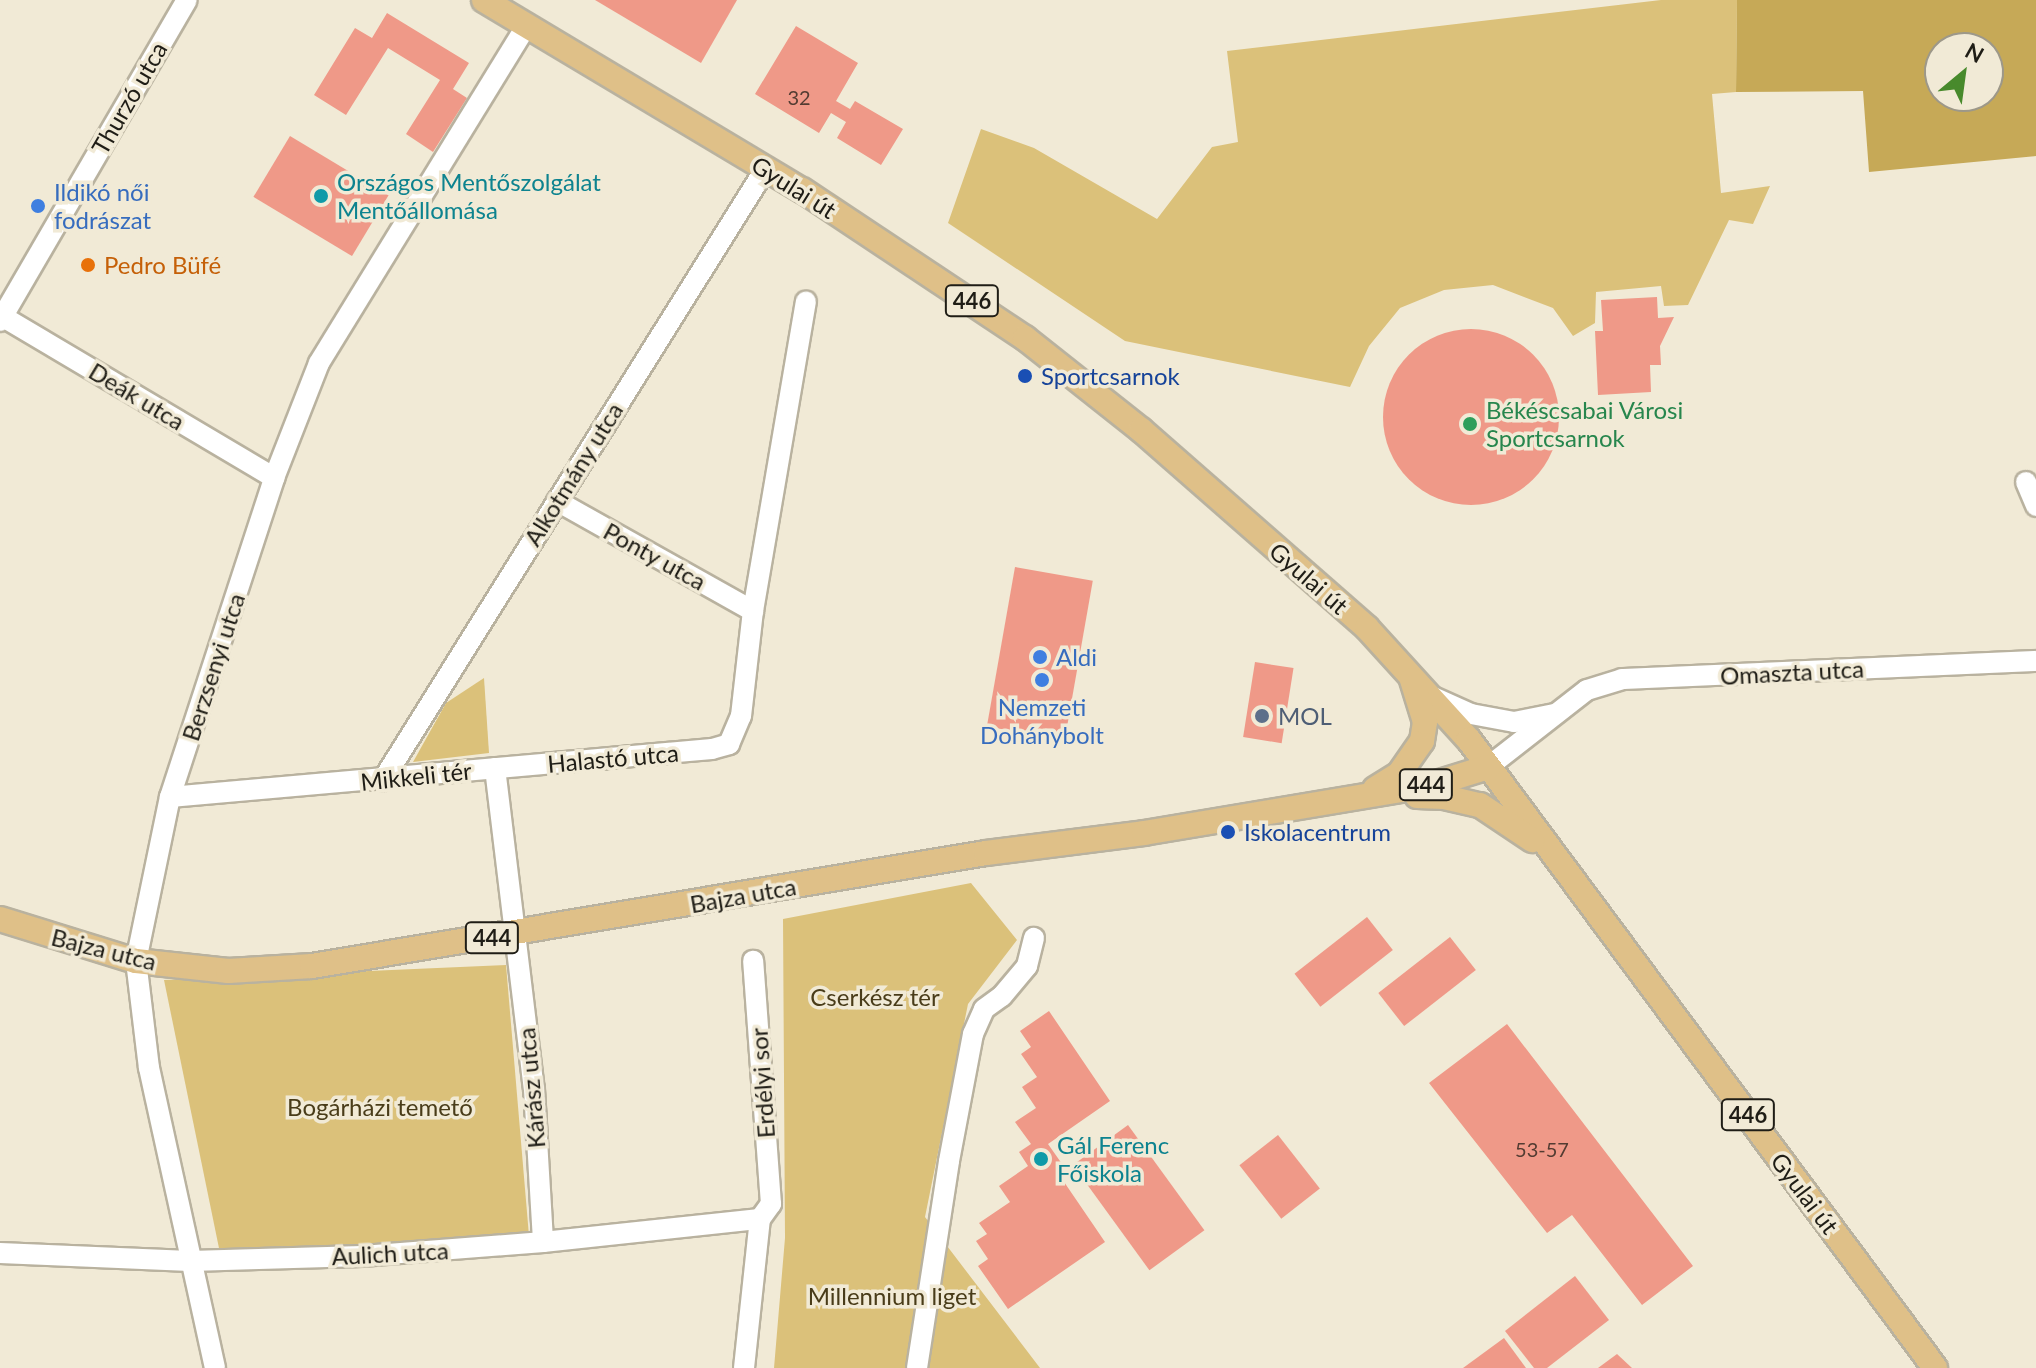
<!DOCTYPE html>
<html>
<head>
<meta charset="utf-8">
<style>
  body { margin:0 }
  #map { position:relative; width:2036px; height:1368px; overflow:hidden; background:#f1ead6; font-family:Lato,sans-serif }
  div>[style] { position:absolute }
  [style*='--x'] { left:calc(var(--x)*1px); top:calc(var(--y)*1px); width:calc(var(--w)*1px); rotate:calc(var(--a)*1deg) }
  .green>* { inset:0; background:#dbc17a }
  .forest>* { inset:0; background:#c6a957 }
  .building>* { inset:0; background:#ef9988; transform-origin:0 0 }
  .round { border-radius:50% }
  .roads { filter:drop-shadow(2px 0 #b9b29f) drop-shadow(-2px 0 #b9b29f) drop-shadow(0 2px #b9b29f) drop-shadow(0 -2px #b9b29f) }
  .minor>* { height:20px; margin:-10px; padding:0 10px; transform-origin:10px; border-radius:10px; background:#fff }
  .major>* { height:24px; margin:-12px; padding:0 12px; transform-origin:12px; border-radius:12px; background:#dfc088 }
  .dots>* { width:22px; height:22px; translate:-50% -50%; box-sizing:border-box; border:4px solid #f1ead6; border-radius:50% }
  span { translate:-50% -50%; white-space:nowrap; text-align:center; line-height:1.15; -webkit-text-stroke:7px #f1ead6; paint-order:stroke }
  .number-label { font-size:20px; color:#533c32 }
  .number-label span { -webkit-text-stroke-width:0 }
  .shield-label span { padding:2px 6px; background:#f1ead6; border:2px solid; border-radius:6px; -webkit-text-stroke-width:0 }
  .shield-label { font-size:22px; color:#1f1d16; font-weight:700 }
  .street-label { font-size:24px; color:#1f1d16 }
  .culture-label { font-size:24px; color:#0d838f }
  .left { translate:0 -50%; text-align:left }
  .shop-label { font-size:24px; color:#366cbe }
  .food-label { font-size:24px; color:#c56008 }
  .transit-label { font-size:24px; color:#164399 }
  .leisure-label { font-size:24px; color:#27864d }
  .service-label { font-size:24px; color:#4e5e75 }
  .park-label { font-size:24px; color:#493c19 }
  .north { position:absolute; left:1924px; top:32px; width:80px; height:80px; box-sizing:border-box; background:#f1ead6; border:2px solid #9d9889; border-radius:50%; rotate:29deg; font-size:22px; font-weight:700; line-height:32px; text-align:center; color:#1f1d16 }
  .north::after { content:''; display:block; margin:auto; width:28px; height:36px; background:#488a2c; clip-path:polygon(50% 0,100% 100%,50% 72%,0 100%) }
</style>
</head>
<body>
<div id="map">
  <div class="green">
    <div style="clip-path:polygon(1661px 0,1737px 0,1736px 92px,1712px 94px,1721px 193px,1770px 186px,1753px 224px,1729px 220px,1688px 305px,1664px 306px,1661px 286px,1596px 292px,1595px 323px,1573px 336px,1553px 308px,1493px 285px,1444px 290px,1400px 308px,1369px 346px,1350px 387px,1125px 341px,948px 223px,981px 129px,1034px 148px,1157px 219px,1212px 147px,1238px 142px,1227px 51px)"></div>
    <div style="clip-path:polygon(484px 678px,489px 753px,413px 762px,446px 703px)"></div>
    <div style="clip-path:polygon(971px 883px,1017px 940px,968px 1004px,925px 1217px,1040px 1368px,774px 1368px,785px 1238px,783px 919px)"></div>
    <div style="clip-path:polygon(506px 965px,529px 1236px,220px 1253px,164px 980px)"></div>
  </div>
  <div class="forest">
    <div style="clip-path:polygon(evenodd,1737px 0,2036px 0,2036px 156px,1869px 172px,1863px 91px,1736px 92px,1737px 0,1940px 48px,1988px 48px,1988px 96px,1940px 96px,1940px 48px)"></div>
  </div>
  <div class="building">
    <div style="clip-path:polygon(595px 0,737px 0,701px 63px)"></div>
    <div style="clip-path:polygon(387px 13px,469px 63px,453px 89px,467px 98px,433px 152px,406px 134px,440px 80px,388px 48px,346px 115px,314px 95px,355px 28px,372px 38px)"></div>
    <div style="clip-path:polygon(796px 26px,858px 63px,836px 101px,850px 109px,855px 101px,903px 129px,881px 165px,837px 138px,846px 122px,831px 113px,819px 133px,755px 94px)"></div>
    <div style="left:290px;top:136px;width:115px;height:71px;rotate:31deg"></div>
    <div style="clip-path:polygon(1657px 297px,1658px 318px,1674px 317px,1660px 346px,1661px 365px,1650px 365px,1651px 392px,1598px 395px,1595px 331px,1603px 331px,1601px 300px)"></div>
    <div class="round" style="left:1383px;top:329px;width:176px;height:176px"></div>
    <div style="left:1015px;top:567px;width:79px;height:162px;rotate:10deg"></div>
    <div style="left:1255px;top:662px;width:39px;height:76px;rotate:9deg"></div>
    <div style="left:1367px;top:917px;width:42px;height:92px;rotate:52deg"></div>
    <div style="left:1450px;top:937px;width:42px;height:91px;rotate:52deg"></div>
    <div style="clip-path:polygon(1049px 1011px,1110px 1101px,1048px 1144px,1067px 1171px,1060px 1176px,1105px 1242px,1008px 1309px,978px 1266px,988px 1259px,976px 1241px,987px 1234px,979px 1223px,1010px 1202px,999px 1186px,1028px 1166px,1019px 1152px,1031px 1144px,1015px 1122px,1036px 1108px,1022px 1087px,1037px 1077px,1021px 1054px,1031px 1047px,1020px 1031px)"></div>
    <div style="clip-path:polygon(1507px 1024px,1693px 1266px,1642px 1305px,1572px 1215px,1547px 1233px,1429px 1083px)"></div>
    <div style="left:1128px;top:1125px;width:130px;height:68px;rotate:54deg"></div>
    <div style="left:1278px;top:1135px;width:68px;height:49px;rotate:52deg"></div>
    <div style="clip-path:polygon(1575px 1276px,1609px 1320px,1547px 1368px,1534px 1368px,1505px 1331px)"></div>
    <div style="clip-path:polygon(1504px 1338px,1526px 1368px,1463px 1368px)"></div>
    <div style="clip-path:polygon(1617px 1354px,1632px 1368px,1598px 1368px)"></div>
  </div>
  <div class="roads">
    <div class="minor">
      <div style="--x:0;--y:315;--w:319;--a:30.7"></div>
      <div style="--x:0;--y:321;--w:371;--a:-59.8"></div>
      <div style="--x:2026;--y:482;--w:26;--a:67"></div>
      <div style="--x:557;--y:501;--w:225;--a:29.3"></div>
      <div style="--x:1431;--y:696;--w:44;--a:24.2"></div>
      <div style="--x:1471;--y:714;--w:44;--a:10.5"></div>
      <div style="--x:1514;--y:722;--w:41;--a:-11.3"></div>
      <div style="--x:1488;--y:767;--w:125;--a:-37.9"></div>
      <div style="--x:1587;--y:690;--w:37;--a:-17"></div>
      <div style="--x:1622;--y:679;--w:414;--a:-2.5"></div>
      <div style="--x:495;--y:768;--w:323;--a:83.1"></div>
      <div style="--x:534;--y:1089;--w:153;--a:86.6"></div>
      <div style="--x:383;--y:780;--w:722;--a:-57.96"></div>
      <div style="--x:170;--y:797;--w:544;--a:-5.06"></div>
      <div style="--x:712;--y:749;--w:18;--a:-16"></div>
      <div style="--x:729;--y:744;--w:30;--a:-67"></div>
      <div style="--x:741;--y:716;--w:106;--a:-83.5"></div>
      <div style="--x:753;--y:611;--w:314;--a:-80.3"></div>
      <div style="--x:0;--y:1253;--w:190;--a:2.4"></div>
      <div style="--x:190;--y:1261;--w:172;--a:-1.7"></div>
      <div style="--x:362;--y:1256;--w:182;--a:-4.4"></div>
      <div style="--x:543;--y:1242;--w:218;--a:-6.1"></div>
      <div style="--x:760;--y:1219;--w:19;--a:-54"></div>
      <div style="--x:771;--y:1204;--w:244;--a:-94.2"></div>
      <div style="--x:215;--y:1368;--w:307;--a:-102.4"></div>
      <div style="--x:149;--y:1068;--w:108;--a:-96.9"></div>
      <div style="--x:136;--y:961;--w:167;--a:-78.3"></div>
      <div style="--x:170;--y:797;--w:336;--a:-71.9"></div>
      <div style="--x:274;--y:478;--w:123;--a:-68.6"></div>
      <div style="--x:319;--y:363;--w:397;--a:-58.4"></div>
      <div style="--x:744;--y:1368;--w:150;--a:-83.9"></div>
      <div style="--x:917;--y:1368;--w:209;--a:-81.2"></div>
      <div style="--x:949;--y:1161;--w:129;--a:-79.3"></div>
      <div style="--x:973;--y:1034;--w:27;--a:-66"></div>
      <div style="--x:984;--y:1009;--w:22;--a:-36"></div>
      <div style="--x:1002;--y:996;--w:39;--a:-50"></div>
      <div style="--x:1027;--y:966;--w:29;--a:-76"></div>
    </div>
    <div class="major">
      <div style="--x:484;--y:0;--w:370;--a:30.9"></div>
      <div style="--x:802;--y:190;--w:268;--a:33.6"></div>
      <div style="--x:1025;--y:338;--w:148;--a:38.4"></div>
      <div style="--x:1141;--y:430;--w:300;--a:41.2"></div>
      <div style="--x:1367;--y:628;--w:151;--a:47.7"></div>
      <div style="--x:1469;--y:740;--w:782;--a:53.42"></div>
      <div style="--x:1375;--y:789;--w:28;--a:-32"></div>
      <div style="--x:1399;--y:774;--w:40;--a:-55.1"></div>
      <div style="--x:1422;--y:741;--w:19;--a:-81"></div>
      <div style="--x:1425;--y:722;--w:44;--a:-107.2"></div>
      <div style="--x:1417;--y:796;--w:27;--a:2"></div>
      <div style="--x:1444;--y:797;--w:37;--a:13"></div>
      <div style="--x:1480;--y:805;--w:63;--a:33.9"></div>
      <div style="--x:0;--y:919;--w:142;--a:17.2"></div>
      <div style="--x:136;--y:961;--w:93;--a:6.2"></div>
      <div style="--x:228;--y:971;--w:84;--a:-3.4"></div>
      <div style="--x:312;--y:966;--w:683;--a:-9.52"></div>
      <div style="--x:986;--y:853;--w:159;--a:-7.2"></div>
      <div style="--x:1144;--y:833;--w:290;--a:-9.5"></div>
      <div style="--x:1430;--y:785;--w:61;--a:-17.2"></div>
    </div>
  </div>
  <div class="dots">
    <div style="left:321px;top:196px;background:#0f9aa8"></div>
    <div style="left:38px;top:206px;background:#3f7fe0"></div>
    <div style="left:88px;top:265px;background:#e8710a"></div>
    <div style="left:1025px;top:376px;background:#1a4fb4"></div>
    <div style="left:1470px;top:424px;background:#2e9e5b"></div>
    <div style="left:1040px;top:657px;background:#3f7fe0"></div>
    <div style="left:1042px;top:680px;background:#3f7fe0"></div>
    <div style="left:1262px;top:716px;background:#5c6f8a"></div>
    <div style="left:1228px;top:832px;background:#1a4fb4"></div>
    <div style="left:1041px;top:1159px;background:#0f9aa8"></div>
  </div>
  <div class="number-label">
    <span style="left:799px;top:97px">32</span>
    <span style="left:1542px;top:1149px">53-57</span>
  </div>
  <div class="shield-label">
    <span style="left:972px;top:301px">446</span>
    <span style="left:1426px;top:785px">444</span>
    <span style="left:492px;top:938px">444</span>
    <span style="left:1748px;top:1115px">446</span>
  </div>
  <div class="street-label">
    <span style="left:129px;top:98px;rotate:-60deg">Thurzó utca</span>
    <span style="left:794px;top:187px;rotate:32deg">Gyulai út</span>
    <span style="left:137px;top:396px;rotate:31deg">Deák utca</span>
    <span style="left:573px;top:474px;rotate:-58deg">Alkotmány utca</span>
    <span style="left:655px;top:556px;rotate:29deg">Ponty utca</span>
    <span style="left:1309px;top:578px;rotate:41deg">Gyulai út</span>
    <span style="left:213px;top:667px;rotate:-72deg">Berzsenyi utca</span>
    <span style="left:1792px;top:672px;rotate:-3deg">Omaszta utca</span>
    <span style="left:613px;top:758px;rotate:-5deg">Halastó utca</span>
    <span style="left:416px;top:776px;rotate:-6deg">Mikkeli tér</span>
    <span style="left:743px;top:895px;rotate:-10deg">Bajza utca</span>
    <span style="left:104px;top:949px;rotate:14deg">Bajza utca</span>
    <span style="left:762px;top:1083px;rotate:-94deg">Erdélyi sor</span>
    <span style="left:531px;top:1088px;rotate:-95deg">Kárász utca</span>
    <span style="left:1805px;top:1193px;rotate:53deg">Gyulai út</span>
    <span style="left:390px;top:1253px;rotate:-3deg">Aulich utca</span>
  </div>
  <div class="culture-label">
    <span class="left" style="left:337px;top:196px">Országos Mentőszolgálat<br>Mentőállomása</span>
    <span class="left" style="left:1057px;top:1159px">Gál Ferenc<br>Főiskola</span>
  </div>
  <div class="shop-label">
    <span class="left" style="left:54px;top:206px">Ildikó női<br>fodrászat</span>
    <span class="left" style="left:1056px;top:657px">Aldi</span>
    <span style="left:1042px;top:721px">Nemzeti<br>Dohánybolt</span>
  </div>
  <div class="food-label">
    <span class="left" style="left:104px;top:265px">Pedro Büfé</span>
  </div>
  <div class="transit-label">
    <span class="left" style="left:1041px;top:376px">Sportcsarnok</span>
    <span class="left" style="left:1244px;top:832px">Iskolacentrum</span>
  </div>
  <div class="leisure-label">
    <span class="left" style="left:1486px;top:424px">Békéscsabai Városi<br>Sportcsarnok</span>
  </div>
  <div class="service-label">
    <span class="left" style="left:1278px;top:716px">MOL</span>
  </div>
  <div class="park-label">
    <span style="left:875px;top:997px">Cserkész tér</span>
    <span style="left:380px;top:1107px">Bogárházi temető</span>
    <span style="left:892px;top:1296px">Millennium liget</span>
  </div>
  <div class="north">N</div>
</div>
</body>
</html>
